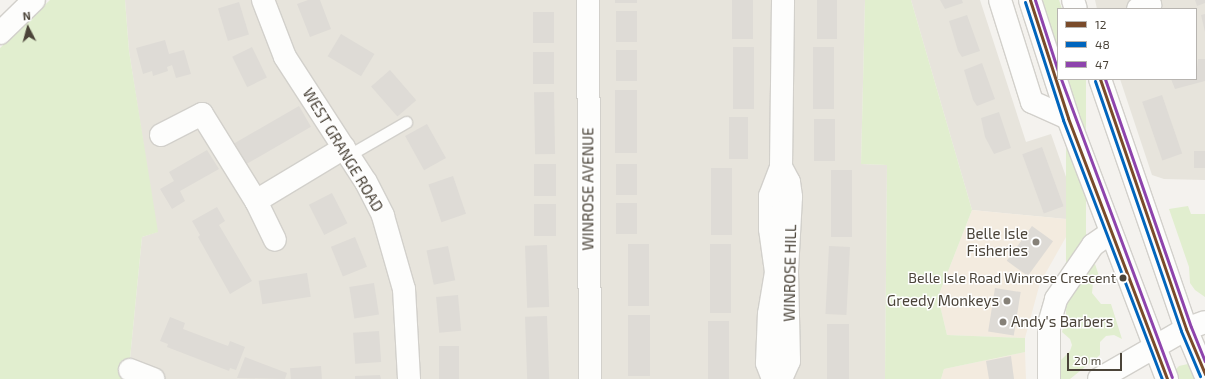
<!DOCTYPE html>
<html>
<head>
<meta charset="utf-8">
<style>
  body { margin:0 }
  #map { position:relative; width:1205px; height:379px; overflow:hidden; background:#f4f2ee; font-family:"Exo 2",sans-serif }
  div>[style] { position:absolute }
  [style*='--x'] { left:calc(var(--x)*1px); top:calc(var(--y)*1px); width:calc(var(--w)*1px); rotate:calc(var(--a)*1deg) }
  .residential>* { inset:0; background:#e7e4dc }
  .commercial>* { inset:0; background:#f3ebdf }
  .green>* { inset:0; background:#e1eecf; transform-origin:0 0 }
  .building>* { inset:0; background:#dedbd6; transform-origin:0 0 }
  .roads { filter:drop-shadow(1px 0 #d2d0cb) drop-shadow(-1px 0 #d2d0cb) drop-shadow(0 1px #d2d0cb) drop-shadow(0 -1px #d2d0cb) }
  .service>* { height:11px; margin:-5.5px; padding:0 5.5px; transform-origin:5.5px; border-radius:5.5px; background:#fdfdfc }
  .minor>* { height:22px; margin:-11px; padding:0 11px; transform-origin:11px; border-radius:11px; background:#fdfdfc }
  .tertiary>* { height:22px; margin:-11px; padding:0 11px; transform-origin:11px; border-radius:11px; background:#fdfdfc }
  .bus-1>* { height:3px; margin:-1.5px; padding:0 1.5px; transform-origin:1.5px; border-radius:1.5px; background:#7a4b2a }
  .bus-2>* { height:3px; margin:-1.5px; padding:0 1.5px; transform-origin:1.5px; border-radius:1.5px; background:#0065bd }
  .bus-3>* { height:3px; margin:-1.5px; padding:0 1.5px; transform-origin:1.5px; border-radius:1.5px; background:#8e44ad }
  .dots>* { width:11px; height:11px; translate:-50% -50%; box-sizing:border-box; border:2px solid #fff; border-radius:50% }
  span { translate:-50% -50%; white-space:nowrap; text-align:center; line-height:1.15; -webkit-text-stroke:3px #fff; paint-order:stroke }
  .bus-label { font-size:14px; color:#4b4439 }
  .right { translate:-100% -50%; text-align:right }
  .street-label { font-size:15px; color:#4b4439 }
  .poi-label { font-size:15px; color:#4b4439 }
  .left { translate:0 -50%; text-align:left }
  .legend { position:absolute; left:1057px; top:8px; width:140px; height:72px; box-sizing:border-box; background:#fff; border:1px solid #b7b4b0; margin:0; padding:5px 7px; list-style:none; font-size:12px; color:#4b4439 }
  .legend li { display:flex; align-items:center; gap:8px; height:20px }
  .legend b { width:20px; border:1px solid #b7b4b0 }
  .north { position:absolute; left:8px; top:8px; width:40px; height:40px; -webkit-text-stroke:3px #fff; paint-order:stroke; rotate:354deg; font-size:11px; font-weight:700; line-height:16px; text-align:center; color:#4b4439 }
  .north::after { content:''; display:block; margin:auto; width:14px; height:18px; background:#4b4439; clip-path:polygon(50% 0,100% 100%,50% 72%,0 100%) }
  .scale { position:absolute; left:1067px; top:353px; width:55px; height:18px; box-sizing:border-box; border:2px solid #4b4439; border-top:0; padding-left:5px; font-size:12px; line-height:14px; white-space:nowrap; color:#4b4439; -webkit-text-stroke:3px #fff; paint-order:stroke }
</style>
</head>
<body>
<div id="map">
  <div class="residential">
    <div style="clip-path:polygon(125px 0,865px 0,861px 164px,887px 165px,885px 379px,128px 379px,142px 237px,157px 232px,129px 51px)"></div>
    <div style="clip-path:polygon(911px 0,980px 0,1026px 142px,1051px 134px,1079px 214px,1066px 219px,972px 210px)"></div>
    <div style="clip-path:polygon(1095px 0,1205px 0,1205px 180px,1164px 179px,1152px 175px,1120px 79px,1196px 79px,1196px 9px,1097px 9px)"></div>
  </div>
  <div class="commercial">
    <div style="clip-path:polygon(972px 210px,1066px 219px,1079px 214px,1040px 283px,1025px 338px,947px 335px,938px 297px)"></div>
    <div style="clip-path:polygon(1025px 352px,1026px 379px,941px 379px,944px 369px)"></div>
  </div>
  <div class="green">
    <div style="clip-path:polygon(50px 0,125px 0,129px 51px,158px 232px,142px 237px,128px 379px,0 379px,0 48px)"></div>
    <div style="clip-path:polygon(865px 0,911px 0,972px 210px,938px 297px,947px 335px,1025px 338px,1025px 352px,944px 369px,941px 379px,885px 379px,887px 165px,861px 164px)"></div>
    <div style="clip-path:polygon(1039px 0,1059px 0,1062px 9px,1058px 9px,1058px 57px)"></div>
    <div style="left:1066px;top:79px;width:20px;height:243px"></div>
    <div style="clip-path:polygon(1188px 206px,1191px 214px,1205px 214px,1205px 297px,1195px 290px,1190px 283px,1189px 267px,1169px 209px)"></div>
    <div style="clip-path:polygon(1095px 264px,1099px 276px,1093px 283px,1092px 293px,1101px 304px,1111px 304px,1122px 339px,1114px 335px,1106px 336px,1100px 342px,1100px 355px,1070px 379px,1061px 379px,1061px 360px,1070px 351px,1072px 345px,1070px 339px,1062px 332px,1066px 317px,1072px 316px,1080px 308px,1080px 297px,1077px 291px,1089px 269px)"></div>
    <div style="clip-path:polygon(1188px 364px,1196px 379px,1177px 379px,1175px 370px,1179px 366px)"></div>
  </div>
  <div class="building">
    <div style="clip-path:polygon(308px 0,320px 0,331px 29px,310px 37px,297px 4px)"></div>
    <div style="left:615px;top:0;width:22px;height:3px"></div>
    <div style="left:732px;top:0;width:21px;height:39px"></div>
    <div style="left:817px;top:0;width:20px;height:39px"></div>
    <div style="clip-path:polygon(940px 0,962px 0,963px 3px,945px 9px)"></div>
    <div style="clip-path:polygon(1195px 0,1205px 0,1205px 3px,1197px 6px)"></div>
    <div style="left:239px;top:2px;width:34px;height:22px;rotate:73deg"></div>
    <div style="left:616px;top:11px;width:21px;height:31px"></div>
    <div style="left:533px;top:12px;width:21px;height:31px"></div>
    <div style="clip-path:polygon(1205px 14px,1205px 32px,1201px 15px)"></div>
    <div style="clip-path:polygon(967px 15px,980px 51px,962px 57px,958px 51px,949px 21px)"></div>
    <div style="left:341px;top:34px;width:39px;height:26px;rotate:31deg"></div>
    <div style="clip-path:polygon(165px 40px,169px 54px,184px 50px,191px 74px,176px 78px,172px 65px,167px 67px,168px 71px,153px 76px,152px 71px,143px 74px,136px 48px)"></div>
    <div style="left:252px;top:47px;width:34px;height:22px;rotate:64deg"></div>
    <div style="left:733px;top:47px;width:21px;height:62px"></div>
    <div style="left:813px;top:47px;width:21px;height:62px"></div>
    <div style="left:616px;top:50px;width:21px;height:31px"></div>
    <div style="left:533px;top:52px;width:21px;height:32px"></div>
    <div style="clip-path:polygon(1198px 59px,1205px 59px,1205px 81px,1175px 89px,1171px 79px,1196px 79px)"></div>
    <div style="clip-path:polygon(982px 63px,995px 99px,977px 106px,973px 100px,964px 70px)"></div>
    <div style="left:390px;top:70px;width:40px;height:25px;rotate:49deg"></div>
    <div style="left:615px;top:90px;width:22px;height:63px"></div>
    <div style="left:554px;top:92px;width:62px;height:20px;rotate:89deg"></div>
    <div style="left:1162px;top:95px;width:62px;height:21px;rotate:71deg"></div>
    <div style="left:299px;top:106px;width:24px;height:79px;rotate:60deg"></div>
    <div style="clip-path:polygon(999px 112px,1011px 148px,994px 154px,985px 137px,981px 118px)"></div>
    <div style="left:748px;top:117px;width:42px;height:19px;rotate:90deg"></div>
    <div style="left:814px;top:119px;width:21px;height:42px"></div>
    <div style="left:427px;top:124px;width:39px;height:25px;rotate:61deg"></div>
    <div style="left:1042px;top:147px;width:63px;height:21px;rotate:70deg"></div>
    <div style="clip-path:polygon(207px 150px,219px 169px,180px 191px,185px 201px,172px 209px,160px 189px,174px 181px,169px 172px)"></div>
    <div style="left:1194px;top:151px;width:11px;height:17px"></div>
    <div style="left:534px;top:164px;width:22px;height:32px"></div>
    <div style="left:616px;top:164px;width:21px;height:31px"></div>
    <div style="left:711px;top:168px;width:21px;height:67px"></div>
    <div style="left:831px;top:170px;width:21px;height:67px"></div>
    <div style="left:453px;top:176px;width:40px;height:26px;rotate:71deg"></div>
    <div style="left:332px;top:193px;width:34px;height:26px;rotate:63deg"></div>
    <div style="left:616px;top:203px;width:21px;height:31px"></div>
    <div style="left:534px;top:204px;width:22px;height:32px"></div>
    <div style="clip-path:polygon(217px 207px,225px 221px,219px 225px,252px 281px,230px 294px,198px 237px,200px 235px,192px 221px)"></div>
    <div style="left:1032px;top:226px;width:26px;height:43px;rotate:36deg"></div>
    <div style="left:355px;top:237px;width:32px;height:26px;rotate:68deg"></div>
    <div style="left:628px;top:244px;width:21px;height:62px"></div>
    <div style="left:710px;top:244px;width:21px;height:69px"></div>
    <div style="left:547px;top:245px;width:62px;height:22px;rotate:88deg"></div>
    <div style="left:448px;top:246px;width:35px;height:22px;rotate:78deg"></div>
    <div style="left:829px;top:246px;width:21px;height:68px;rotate:3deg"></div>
    <div style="left:307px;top:273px;width:24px;height:49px;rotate:81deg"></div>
    <div style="left:374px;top:283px;width:32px;height:25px;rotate:81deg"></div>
    <div style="left:995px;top:288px;width:26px;height:44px;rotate:9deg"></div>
    <div style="left:458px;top:295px;width:36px;height:22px;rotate:85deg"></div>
    <div style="left:628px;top:315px;width:22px;height:61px"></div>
    <div style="left:547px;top:316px;width:63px;height:22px;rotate:88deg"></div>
    <div style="clip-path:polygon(170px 317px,185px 323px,183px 329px,228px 346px,230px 341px,245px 347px,236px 370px,230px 368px,229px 371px,167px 347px,168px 344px,160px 341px)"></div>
    <div style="left:708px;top:321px;width:21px;height:58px"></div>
    <div style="left:827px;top:324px;width:22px;height:55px"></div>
    <div style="left:379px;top:331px;width:31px;height:26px;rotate:86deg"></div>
    <div style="left:439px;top:346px;width:20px;height:33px"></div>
    <div style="clip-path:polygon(1011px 356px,1014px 379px,989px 379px,986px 361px)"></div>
    <div style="clip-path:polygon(245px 357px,287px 373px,285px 379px,237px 378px)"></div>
    <div style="left:321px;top:366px;width:13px;height:31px;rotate:86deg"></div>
    <div style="clip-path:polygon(380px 375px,381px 379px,355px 379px,355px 376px)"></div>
  </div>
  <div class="roads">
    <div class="service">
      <div style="--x:349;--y:155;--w:66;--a:-30.1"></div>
    </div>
    <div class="minor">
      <div style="--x:263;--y:0;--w:61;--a:68.9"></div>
      <div style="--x:285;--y:57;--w:149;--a:57.1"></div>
      <div style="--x:366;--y:182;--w:38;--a:63"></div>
      <div style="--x:383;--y:216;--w:76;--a:74"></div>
      <div style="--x:404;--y:289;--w:90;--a:86.8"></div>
      <div style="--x:588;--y:0;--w:379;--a:89.7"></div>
      <div style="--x:1000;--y:0;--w:107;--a:72.6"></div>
      <div style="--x:1032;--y:102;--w:39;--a:24"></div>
      <div style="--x:1138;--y:9;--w:13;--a:-18"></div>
      <div style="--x:0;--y:33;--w:47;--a:-44.1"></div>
      <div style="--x:161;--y:135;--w:46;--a:-27.1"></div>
      <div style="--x:202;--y:114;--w:102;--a:58.2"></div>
      <div style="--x:256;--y:201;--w:103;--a:-31.1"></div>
      <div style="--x:781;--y:167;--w:17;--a:62"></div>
      <div style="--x:789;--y:182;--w:15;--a:82"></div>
      <div style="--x:791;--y:197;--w:75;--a:93.1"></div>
      <div style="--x:787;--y:272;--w:89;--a:88.7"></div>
      <div style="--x:789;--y:361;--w:20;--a:114"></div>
      <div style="--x:256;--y:201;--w:43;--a:64"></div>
      <div style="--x:130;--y:370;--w:25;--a:21"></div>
      <div style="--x:773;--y:379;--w:17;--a:-111"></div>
      <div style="--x:767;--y:363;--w:49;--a:-87.7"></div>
      <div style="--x:769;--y:314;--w:43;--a:-80.5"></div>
      <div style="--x:776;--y:272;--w:43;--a:-97.9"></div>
      <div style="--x:770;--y:229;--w:33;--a:-90"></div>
      <div style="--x:770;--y:196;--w:31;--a:-69"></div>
      <div style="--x:781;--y:167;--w:167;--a:-89.3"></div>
      <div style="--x:1049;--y:379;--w:55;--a:-90"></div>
      <div style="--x:1049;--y:324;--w:26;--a:-74"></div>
      <div style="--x:1056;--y:299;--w:65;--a:-55.6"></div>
      <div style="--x:1093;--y:245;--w:21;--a:-35"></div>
      <div style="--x:1099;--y:379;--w:100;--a:-29.9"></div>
      <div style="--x:1186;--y:329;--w:20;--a:-20"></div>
    </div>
    <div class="tertiary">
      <div style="--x:1030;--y:0;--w:124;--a:72.1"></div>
      <div style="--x:1068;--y:118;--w:279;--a:69.2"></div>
      <div style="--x:1073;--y:0;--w:9;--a:72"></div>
      <div style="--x:1100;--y:79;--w:264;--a:71"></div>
      <div style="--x:1186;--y:329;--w:49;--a:67.1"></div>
    </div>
  </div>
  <div class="bus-1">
    <div style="--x:1030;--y:0;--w:124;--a:72.1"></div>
    <div style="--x:1068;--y:118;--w:279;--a:69.2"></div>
    <div style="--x:1100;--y:79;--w:264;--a:71"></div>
    <div style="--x:1186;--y:329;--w:49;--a:67.1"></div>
  </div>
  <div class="bus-2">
    <div style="--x:1025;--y:2;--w:124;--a:72.1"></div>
    <div style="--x:1063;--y:120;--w:277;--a:69.1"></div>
    <div style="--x:1095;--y:81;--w:264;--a:71"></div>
    <div style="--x:1181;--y:331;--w:49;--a:67.1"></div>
  </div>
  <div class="bus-3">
    <div style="--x:1035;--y:0;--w:75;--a:72.1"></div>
    <div style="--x:1061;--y:79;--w:318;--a:69.6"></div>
    <div style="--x:1105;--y:79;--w:262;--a:70.9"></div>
    <div style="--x:1191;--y:327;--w:37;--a:68"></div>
  </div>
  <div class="dots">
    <div style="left:1036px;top:242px;background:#868178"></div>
    <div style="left:1123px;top:278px;background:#4b4439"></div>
    <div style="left:1007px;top:301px;background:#868178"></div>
    <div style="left:1003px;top:322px;background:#868178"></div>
  </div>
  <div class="bus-label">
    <span class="right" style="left:1116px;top:278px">Belle Isle Road Winrose Crescent</span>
  </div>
  <div class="street-label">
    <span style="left:343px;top:150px;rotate:59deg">WEST GRANGE ROAD</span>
    <span style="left:588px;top:189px;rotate:-90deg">WINROSE AVENUE</span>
    <span style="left:790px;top:273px;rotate:-89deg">WINROSE HILL</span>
  </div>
  <div class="poi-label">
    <span class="right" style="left:1028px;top:242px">Belle Isle<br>Fisheries</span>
    <span class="right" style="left:999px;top:301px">Greedy Monkeys</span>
    <span class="left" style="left:1011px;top:322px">Andy's Barbers</span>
  </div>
  <ul class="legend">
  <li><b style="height:5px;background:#7a4b2a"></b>12</li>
  <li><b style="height:5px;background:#0065bd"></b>48</li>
  <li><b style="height:5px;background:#8e44ad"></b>47</li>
  </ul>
  <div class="north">N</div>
  <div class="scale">20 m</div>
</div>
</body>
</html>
